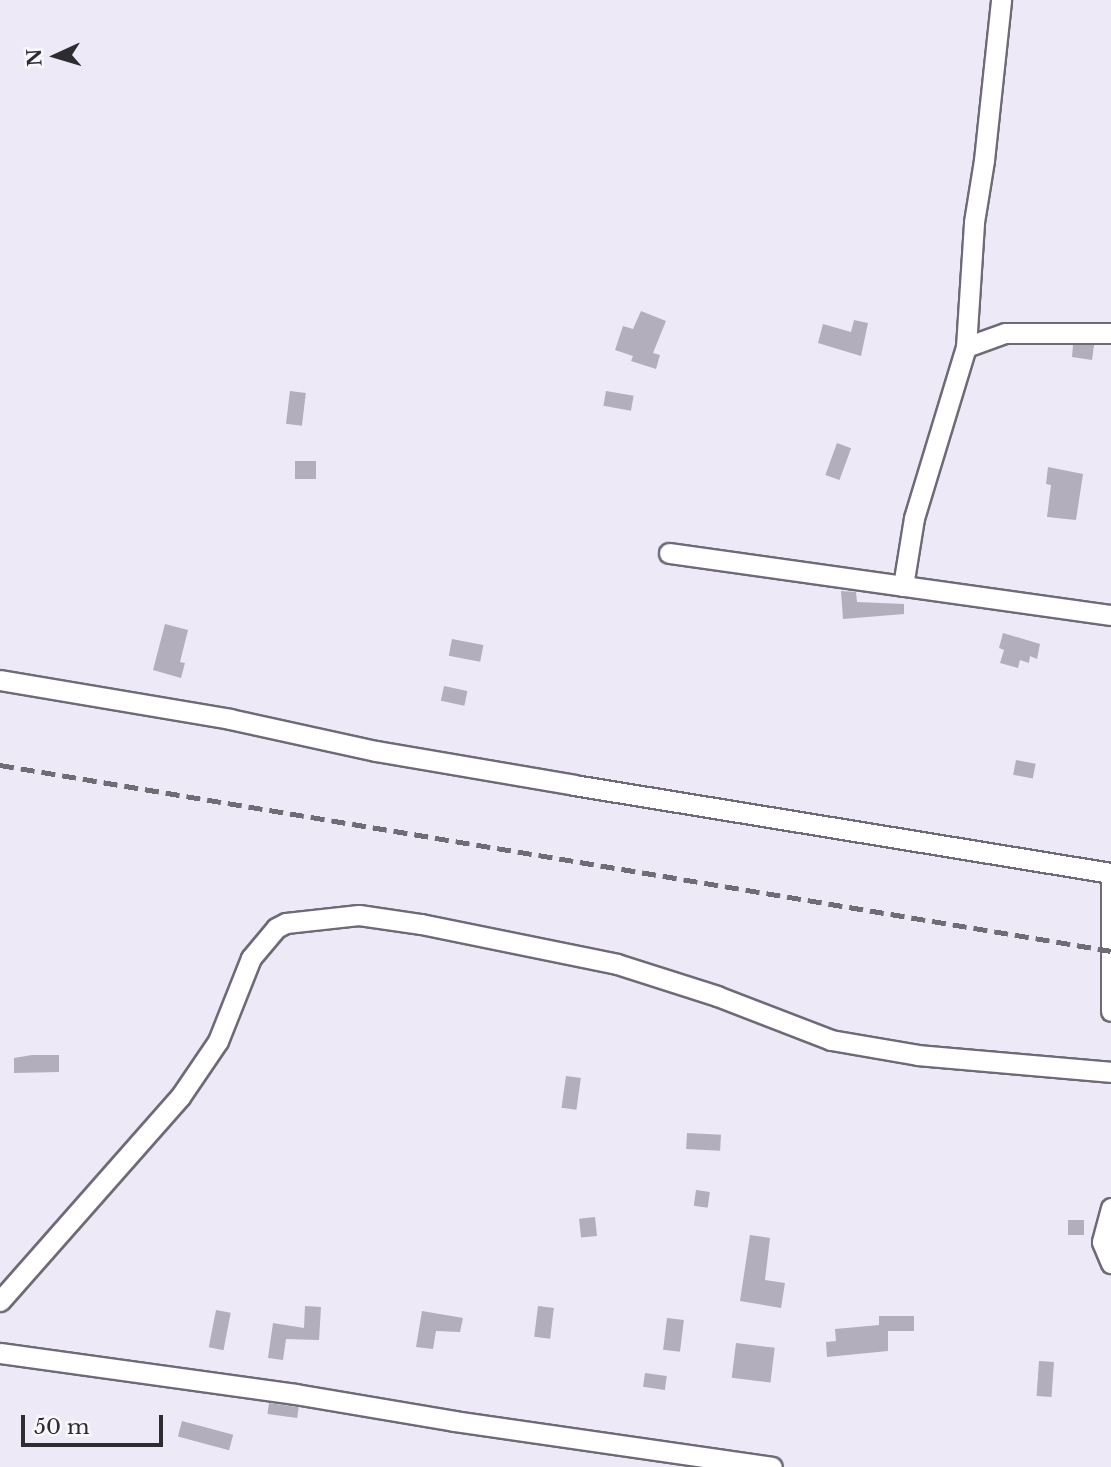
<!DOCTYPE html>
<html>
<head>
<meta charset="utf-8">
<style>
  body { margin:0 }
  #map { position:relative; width:1111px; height:1467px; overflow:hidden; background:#ede9f7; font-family:"Libre Baskerville",serif }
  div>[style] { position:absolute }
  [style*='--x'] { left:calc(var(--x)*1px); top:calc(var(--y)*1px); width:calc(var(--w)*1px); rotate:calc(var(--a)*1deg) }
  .building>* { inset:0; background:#b2aebb; transform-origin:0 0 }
  .roads { filter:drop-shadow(2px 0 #6e6a76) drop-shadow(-2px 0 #6e6a76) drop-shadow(0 2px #6e6a76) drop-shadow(0 -2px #6e6a76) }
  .street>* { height:19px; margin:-9.5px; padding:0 9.5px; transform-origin:9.5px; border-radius:9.5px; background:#fff }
  .rail>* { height:5px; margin-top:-2.5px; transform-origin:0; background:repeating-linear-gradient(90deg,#6e6c74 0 14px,transparent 0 21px) }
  span { translate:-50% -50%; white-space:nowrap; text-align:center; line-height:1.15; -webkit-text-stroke:7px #f9f8fe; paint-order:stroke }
  .north { position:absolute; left:21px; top:21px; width:70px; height:70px; -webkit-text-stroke:5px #f9f8fe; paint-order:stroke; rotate:266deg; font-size:19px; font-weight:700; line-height:28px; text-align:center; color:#2d2c31 }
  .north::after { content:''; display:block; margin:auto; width:24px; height:32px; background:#2d2c31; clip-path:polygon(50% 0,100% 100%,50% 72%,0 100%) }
  .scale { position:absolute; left:21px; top:1415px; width:142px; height:32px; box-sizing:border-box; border:4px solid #2d2c31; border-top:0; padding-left:9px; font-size:21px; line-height:24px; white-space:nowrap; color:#2d2c31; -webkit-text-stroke:5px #f9f8fe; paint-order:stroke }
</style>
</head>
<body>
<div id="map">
  <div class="building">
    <div style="clip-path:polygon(641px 311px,666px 321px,653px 353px,660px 355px,656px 369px,631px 361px,633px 356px,615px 350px,623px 326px,633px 329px)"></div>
    <div style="clip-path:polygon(854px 320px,868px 323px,861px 356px,818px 343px,823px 324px,851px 332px)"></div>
    <div style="clip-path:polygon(1073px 345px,1094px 345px,1092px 360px,1072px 357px)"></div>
    <div style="left:290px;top:391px;width:16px;height:33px;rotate:7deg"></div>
    <div style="left:606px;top:391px;width:28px;height:15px;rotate:10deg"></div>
    <div style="left:837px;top:443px;width:15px;height:34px;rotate:20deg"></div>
    <div style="left:295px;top:461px;width:21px;height:18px"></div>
    <div style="clip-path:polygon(1048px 467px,1083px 474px,1076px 520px,1047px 517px,1051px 485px,1046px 484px)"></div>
    <div style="clip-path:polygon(841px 591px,856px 592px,857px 602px,904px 604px,904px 614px,843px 619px)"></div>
    <div style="clip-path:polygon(165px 624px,188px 630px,180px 662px,185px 663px,181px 678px,153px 670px)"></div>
    <div style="clip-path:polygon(1003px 633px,1040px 644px,1037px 659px,1030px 656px,1029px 663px,1020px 660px,1018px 668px,1000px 663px,1004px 650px,999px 648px)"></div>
    <div style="left:452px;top:639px;width:32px;height:17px;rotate:11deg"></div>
    <div style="left:444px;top:686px;width:24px;height:15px;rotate:12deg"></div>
    <div style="left:1016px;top:760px;width:20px;height:15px;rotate:11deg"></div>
    <div style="clip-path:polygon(32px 1055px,59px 1055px,59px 1072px,14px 1073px,14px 1058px)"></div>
    <div style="left:566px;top:1076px;width:15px;height:32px;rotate:8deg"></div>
    <div style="left:687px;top:1133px;width:34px;height:16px;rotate:3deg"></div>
    <div style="left:696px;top:1190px;width:14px;height:16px;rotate:8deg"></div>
    <div style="left:595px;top:1217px;width:19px;height:16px;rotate:84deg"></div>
    <div style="left:1068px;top:1220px;width:16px;height:15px"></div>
    <div style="clip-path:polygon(750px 1235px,770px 1238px,765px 1280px,785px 1283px,781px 1308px,740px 1301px)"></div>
    <div style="clip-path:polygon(305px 1306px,321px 1307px,319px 1340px,286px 1339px,283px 1360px,268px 1358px,273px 1323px,304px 1328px)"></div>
    <div style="left:538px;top:1306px;width:16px;height:31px;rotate:7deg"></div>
    <div style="left:216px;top:1310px;width:15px;height:38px;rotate:11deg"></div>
    <div style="clip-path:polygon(422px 1311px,463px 1318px,460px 1332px,436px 1331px,433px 1349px,416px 1347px)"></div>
    <div style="clip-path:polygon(879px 1316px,914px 1316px,914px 1331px,888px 1331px,888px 1351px,827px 1357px,826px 1342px,836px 1341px,835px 1329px,879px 1325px)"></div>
    <div style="left:667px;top:1318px;width:17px;height:32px;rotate:7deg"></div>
    <div style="left:736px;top:1343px;width:39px;height:35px;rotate:7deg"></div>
    <div style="left:1039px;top:1361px;width:15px;height:35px;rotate:4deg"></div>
    <div style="left:645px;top:1373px;width:22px;height:14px;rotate:8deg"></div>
    <div style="left:269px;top:1403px;width:30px;height:11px;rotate:8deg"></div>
    <div style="left:182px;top:1421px;width:53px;height:16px;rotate:15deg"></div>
  </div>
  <div class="roads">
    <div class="street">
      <div style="--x:966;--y:347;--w:41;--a:-19.7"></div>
      <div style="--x:1005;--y:333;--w:106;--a:0"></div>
      <div style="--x:669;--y:553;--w:446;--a:8"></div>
      <div style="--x:903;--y:586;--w:69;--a:-80.8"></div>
      <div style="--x:914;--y:518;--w:179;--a:-73.1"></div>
      <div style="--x:966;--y:347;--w:125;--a:-86.3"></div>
      <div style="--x:974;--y:222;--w:63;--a:-80.8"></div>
      <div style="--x:984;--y:160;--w:161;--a:-83.9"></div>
      <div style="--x:0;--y:680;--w:233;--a:9.6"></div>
      <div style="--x:230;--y:719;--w:149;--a:12.4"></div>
      <div style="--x:376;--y:751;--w:201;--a:9.7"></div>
      <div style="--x:574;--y:785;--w:544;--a:9.31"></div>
      <div style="--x:1111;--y:874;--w:137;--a:90"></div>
      <div style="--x:1111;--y:1208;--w:35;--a:105"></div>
      <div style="--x:1102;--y:1242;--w:23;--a:67"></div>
      <div style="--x:0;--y:1301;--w:272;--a:-48.6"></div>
      <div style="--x:180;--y:1097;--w:68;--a:-55.8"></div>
      <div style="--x:218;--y:1041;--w:89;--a:-68.3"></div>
      <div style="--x:251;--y:958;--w:39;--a:-50"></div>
      <div style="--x:276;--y:928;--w:11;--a:-27"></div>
      <div style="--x:286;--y:923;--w:73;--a:-6.3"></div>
      <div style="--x:359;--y:915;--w:63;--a:8.3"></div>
      <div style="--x:421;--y:924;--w:200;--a:11.5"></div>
      <div style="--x:617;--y:964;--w:105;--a:17.7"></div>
      <div style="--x:717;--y:996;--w:122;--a:21.1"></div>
      <div style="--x:831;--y:1040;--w:88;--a:9.8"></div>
      <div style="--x:918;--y:1055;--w:194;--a:5"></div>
      <div style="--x:0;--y:1353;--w:298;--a:7.9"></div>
      <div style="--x:295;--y:1394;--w:161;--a:9.6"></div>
      <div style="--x:454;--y:1421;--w:321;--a:8.2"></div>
    </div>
  </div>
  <div class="rail">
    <div style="--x:0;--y:765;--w:1126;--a:9.5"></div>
  </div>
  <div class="north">N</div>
  <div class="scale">50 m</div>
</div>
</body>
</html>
